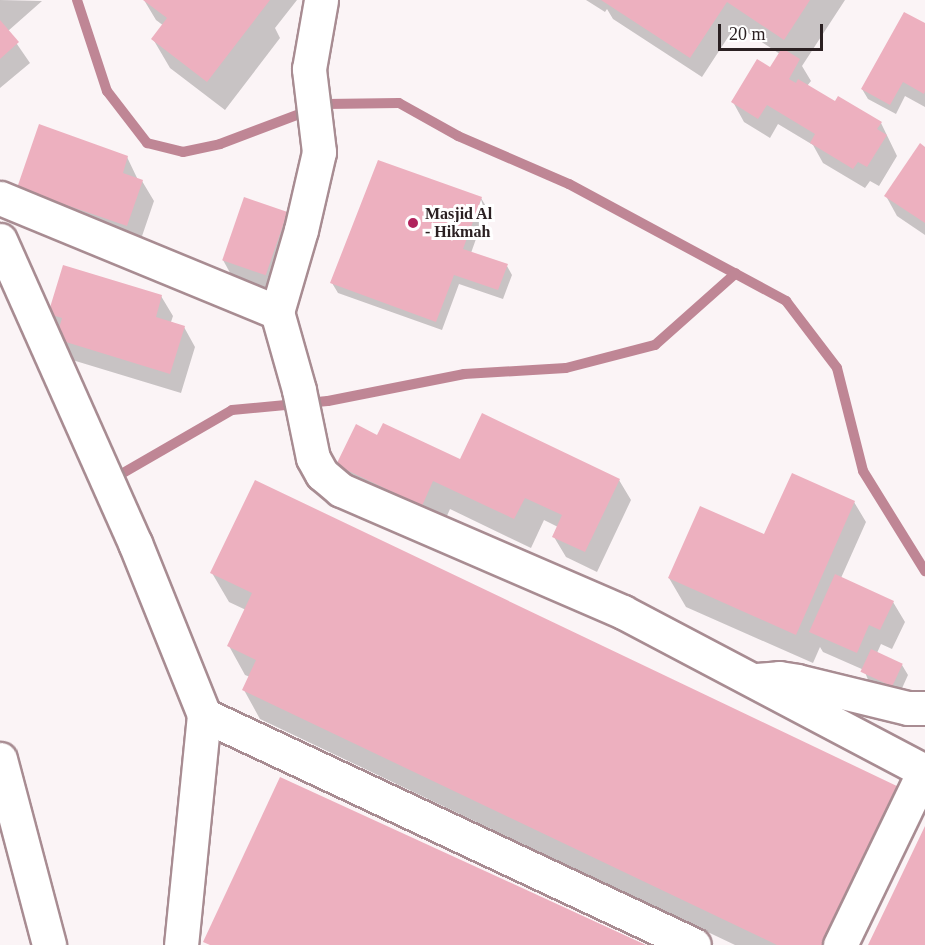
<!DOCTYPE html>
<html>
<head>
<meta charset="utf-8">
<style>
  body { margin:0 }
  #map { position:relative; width:925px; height:945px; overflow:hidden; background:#fbf4f6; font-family:Georgia,serif }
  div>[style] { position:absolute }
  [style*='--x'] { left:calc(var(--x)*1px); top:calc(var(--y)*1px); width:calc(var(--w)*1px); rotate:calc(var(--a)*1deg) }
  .shadow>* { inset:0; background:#0003 }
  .stream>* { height:10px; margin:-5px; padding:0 5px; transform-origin:5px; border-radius:5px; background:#bf8695 }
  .building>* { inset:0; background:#edb0bf; transform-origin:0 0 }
  .roads { filter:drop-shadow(2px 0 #a88c92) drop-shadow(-2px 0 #a88c92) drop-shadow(0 2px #a88c92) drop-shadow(0 -2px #a88c92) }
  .street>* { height:33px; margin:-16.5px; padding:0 16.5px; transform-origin:16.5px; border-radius:16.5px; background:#fff }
  .highway>* { height:33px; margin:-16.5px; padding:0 16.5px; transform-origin:16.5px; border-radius:16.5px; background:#fff }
  .dots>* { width:16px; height:16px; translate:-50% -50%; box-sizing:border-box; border:3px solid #fff; border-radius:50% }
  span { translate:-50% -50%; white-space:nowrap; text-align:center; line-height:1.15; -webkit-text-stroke:6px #fff; paint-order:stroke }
  .poi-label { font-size:16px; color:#2b2022; font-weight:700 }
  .left { translate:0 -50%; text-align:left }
  .scale { position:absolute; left:718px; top:24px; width:105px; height:27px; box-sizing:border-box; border:3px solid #2b2022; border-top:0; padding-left:8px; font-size:18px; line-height:21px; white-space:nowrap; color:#2b2022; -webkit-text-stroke:4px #fff; paint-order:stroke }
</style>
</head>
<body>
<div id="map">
  <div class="shadow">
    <div style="clip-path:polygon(0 0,42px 1px,8px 31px,30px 63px,0 88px)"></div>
    <div style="clip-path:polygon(144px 0,297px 0,275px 28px,280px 38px,225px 110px,170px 68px,153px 39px,164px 26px,156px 20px)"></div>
    <div style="clip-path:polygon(586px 0,845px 0,802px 66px,811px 81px,807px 86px,835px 103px,839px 98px,881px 123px,897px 156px,879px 186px,870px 181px,865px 188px,823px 163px,813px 145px,778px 124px,770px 138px,744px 122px,733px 102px,771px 69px,780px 54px,736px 25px,702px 77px,613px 19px,607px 9px,605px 12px)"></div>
    <div style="clip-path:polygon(925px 25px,925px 107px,905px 96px,896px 114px,868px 99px,862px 89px)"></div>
    <div style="clip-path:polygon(925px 149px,925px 235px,897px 216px,886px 196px)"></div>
    <div style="clip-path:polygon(127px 157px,138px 180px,142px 181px,154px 201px,139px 245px,18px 187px)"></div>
    <div style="clip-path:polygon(481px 198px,487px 208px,471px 253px,507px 266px,512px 275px,503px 299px,459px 284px,442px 330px,338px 293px,332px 283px)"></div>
    <div style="clip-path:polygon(287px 213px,298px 233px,276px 295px,234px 280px,223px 260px)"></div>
    <div style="clip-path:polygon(161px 296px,173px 316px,171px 322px,184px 327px,195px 347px,181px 393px,69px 359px,60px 331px,50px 314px)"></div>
    <div style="clip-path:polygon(378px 437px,461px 461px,619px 480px,631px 500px,597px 572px,566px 557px,554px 537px,558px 527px,544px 520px,531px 548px,450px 509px,439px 534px,354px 494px,338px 465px)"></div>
    <div style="clip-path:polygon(854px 502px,866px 522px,841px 578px,893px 602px,905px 622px,892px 649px,881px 644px,877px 653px,902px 665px,908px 675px,899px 695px,869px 682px,864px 670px,823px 652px,820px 647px,813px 663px,686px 607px,669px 578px,765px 536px)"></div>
    <div style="clip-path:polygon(212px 573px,917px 818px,855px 945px,735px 945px,260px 719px,244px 690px,250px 677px,245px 675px,229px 646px,246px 610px,229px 602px)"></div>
  </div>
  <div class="stream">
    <div style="--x:77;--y:0;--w:96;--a:71.8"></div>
    <div style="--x:107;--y:91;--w:66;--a:52.4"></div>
    <div style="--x:147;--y:143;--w:37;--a:14"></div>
    <div style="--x:183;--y:152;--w:38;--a:-12"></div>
    <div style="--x:220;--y:144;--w:113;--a:-20.7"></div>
    <div style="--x:326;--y:104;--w:73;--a:-0.8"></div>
    <div style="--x:399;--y:103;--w:68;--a:29.2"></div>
    <div style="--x:458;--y:136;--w:121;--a:23.4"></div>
    <div style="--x:569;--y:184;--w:247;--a:28.3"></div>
    <div style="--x:786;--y:301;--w:84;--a:52.7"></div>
    <div style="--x:837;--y:368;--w:106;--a:75.8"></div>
    <div style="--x:863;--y:471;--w:118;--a:58.2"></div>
    <div style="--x:123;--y:473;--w:126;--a:-30"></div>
    <div style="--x:232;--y:410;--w:96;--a:-5.4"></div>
    <div style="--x:328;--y:401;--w:139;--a:-11.2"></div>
    <div style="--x:464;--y:374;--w:102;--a:-3.4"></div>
    <div style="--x:566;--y:368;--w:92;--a:-14.5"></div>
    <div style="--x:655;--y:345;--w:108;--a:-41.6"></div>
  </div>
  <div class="building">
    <div style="clip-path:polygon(143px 0,270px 0,207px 82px,151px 39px,167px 18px)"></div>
    <div style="clip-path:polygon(601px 0,810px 0,784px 40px,727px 2px,690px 58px)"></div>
    <div style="clip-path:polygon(904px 12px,925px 23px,925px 91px,924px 94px,903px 82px,890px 105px,861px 89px)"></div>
    <div style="clip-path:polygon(0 20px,19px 42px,0 59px)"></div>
    <div style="clip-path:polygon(782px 48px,800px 59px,789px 79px,796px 83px,798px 79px,835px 101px,838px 96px,882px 122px,877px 129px,887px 135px,867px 167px,858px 162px,853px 169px,825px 152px,810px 143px,815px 134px,767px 105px,758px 119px,731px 102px,757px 59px,770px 67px)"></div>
    <div style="clip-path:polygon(39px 124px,128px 156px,123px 173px,143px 180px,127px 226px,17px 188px)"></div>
    <div style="clip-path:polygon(920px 143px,925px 147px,925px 223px,884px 196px)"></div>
    <div style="clip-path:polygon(378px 160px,482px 197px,463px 249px,508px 264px,498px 290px,454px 275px,436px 322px,330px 283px)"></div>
    <div style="left:244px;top:197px;width:46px;height:67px;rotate:19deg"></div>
    <div style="clip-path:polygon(63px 265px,162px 295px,156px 317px,185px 326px,170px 374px,56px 339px,62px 318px,48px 314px)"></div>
    <div style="clip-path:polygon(482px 413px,620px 479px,585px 552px,552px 537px,562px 515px,525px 498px,514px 519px,433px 481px,422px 506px,336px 465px,356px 424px,377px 435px,383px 423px,460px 459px)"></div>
    <div style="clip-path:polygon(792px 473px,855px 501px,796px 635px,668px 578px,700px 506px,764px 534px)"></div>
    <div style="clip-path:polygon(255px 480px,901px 788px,825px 945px,777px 945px,242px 690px,256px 660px,227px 646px,252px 593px,210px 573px)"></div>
    <div style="clip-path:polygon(835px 574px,894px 601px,880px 630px,869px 625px,857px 653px,809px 632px)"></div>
    <div style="left:871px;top:649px;width:35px;height:25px;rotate:25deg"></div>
    <div style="clip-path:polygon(280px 777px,485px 871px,646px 945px,210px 945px,203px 942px)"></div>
    <div style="clip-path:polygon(925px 826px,925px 945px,868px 945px,893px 893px)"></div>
  </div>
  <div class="roads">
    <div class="street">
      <div style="--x:0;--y:198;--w:300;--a:22.4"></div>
      <div style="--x:277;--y:312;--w:81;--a:74.2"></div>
      <div style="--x:299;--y:390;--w:69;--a:78.4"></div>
      <div style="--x:313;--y:458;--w:18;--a:61"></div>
      <div style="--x:322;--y:474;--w:25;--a:40"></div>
      <div style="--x:341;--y:490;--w:307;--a:23.4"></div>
      <div style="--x:623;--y:612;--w:341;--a:27.8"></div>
      <div style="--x:0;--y:240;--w:332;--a:66"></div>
      <div style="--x:135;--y:543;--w:185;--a:68.1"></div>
      <div style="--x:204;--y:715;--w:231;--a:95.7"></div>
      <div style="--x:277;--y:312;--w:85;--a:-73.7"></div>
      <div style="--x:301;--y:230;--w:80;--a:-77"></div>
      <div style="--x:319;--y:152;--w:84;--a:-96.9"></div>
      <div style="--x:309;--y:69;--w:70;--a:-80.1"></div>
      <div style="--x:757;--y:680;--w:22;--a:-5"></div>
      <div style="--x:779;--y:678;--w:18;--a:9"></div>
      <div style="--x:797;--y:681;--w:114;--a:13.7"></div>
      <div style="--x:908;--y:708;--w:17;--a:0"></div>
      <div style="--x:204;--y:715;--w:541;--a:25.14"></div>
      <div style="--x:840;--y:945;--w:193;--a:-64.2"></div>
    </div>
    <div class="highway">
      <div style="--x:0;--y:759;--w:192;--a:75.2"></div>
    </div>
  </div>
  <div class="dots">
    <div style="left:413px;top:223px;background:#b0235c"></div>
  </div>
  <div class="poi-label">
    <span class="left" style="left:425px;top:223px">Masjid Al<br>- Hikmah</span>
  </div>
  <div class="scale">20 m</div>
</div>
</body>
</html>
